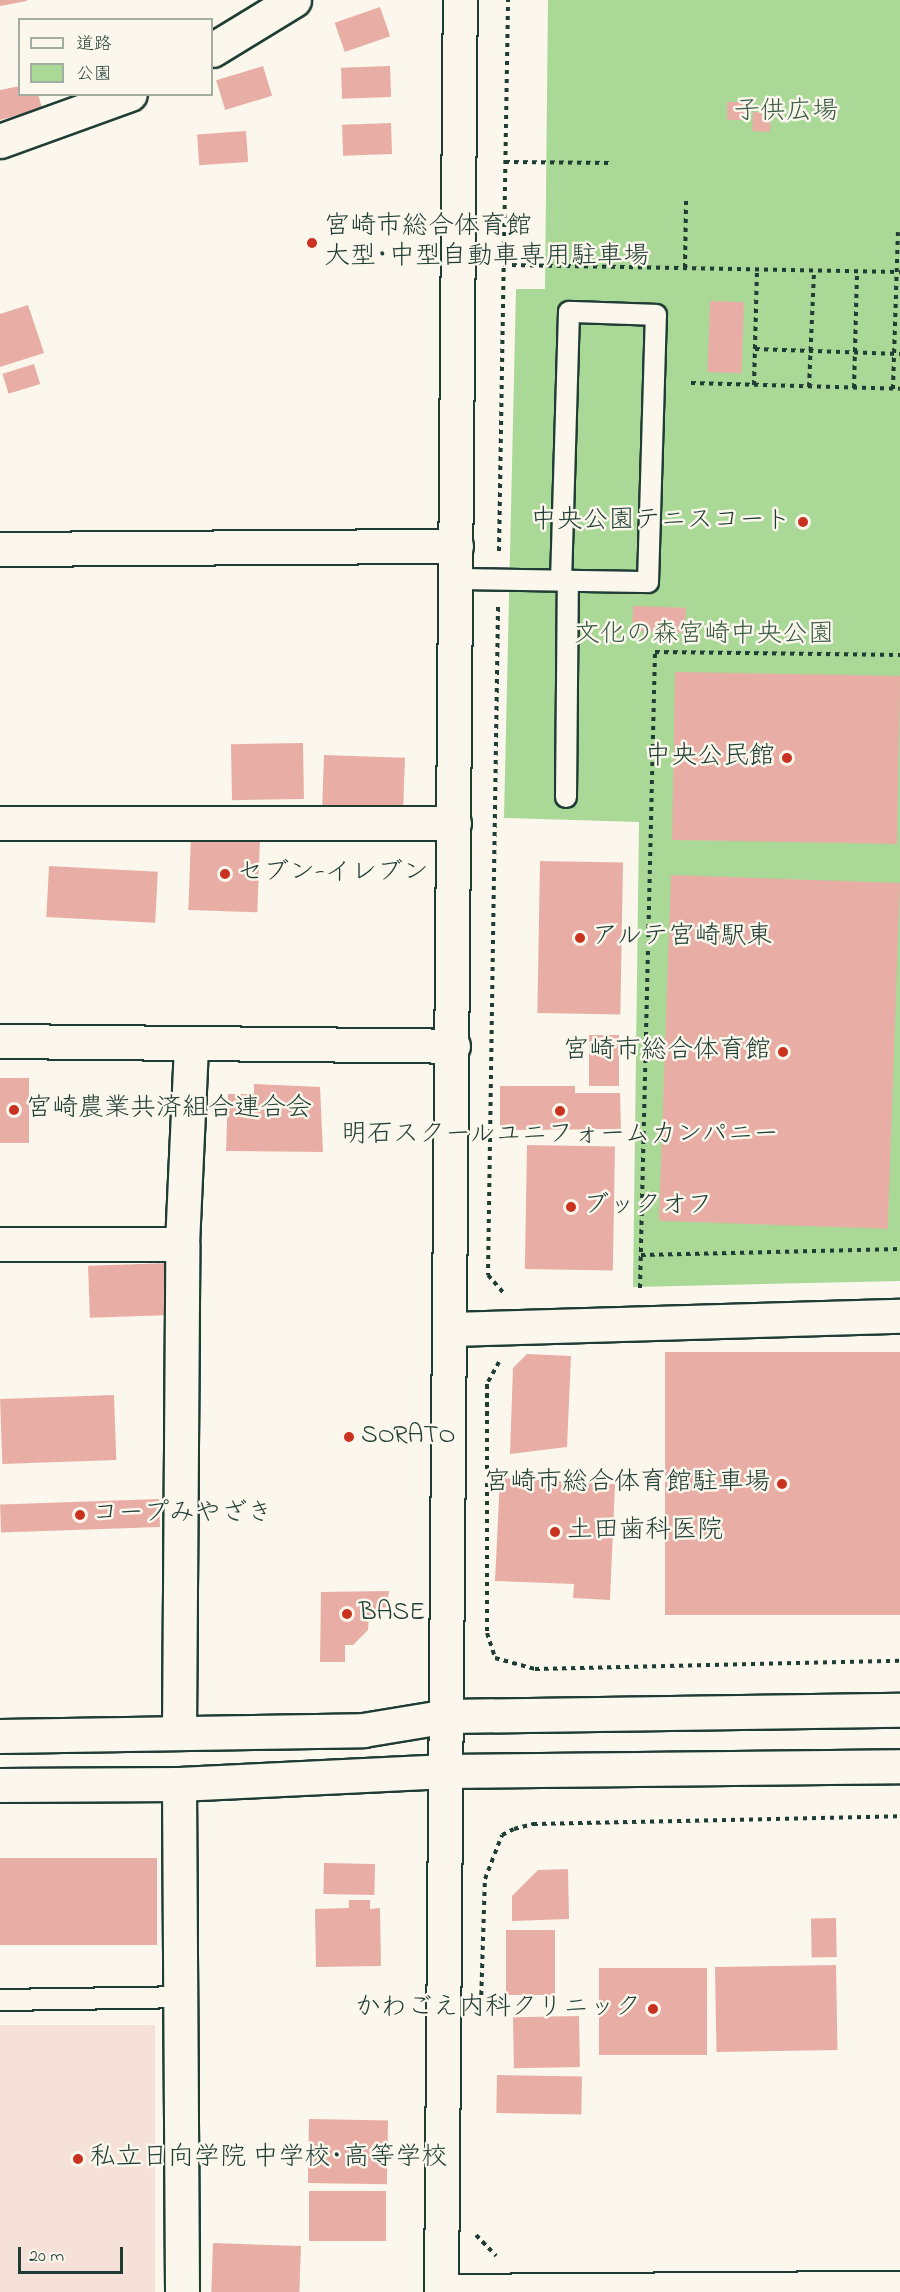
<!DOCTYPE html>
<html>
<head>
<meta charset="utf-8">
<style>
  body { margin:0 }
  #map { position:relative; width:900px; height:2292px; overflow:hidden; background:#fbf7ec; font-family:"Indie Flower","Klee One",sans-serif }
  div>[style] { position:absolute }
  [style*='--x'] { left:calc(var(--x)*1px); top:calc(var(--y)*1px); width:calc(var(--w)*1px); rotate:calc(var(--a)*1deg) }
  .built>* { inset:0; background:#f5e1d7; transform-origin:0 0 }
  .green>* { inset:0; background:#a9d897 }
  .building>* { inset:0; background:#e8aea5; transform-origin:0 0 }
  .path>* { height:4px; margin-top:-2px; transform-origin:0; background:repeating-linear-gradient(90deg,#1f3d34 0 4.5px,transparent 0 9px) }
  .roads { filter:drop-shadow(2px 0 #1f3d34) drop-shadow(-2px 0 #1f3d34) drop-shadow(0 2px #1f3d34) drop-shadow(0 -2px #1f3d34) }
  .lane>* { height:20px; margin:-10px; padding:0 10px; transform-origin:10px; border-radius:10px; background:#fbf7ec }
  .street>* { height:33px; margin:-16.5px; padding:0 16.5px; transform-origin:16.5px; border-radius:16.5px; background:#fbf7ec }
  .secondary>* { height:33px; margin:-16.5px; padding:0 16.5px; transform-origin:16.5px; border-radius:16.5px; background:#fbf7ec }
  .dots>* { width:16px; height:16px; translate:-50% -50%; box-sizing:border-box; border:3px solid #fbf7ec; border-radius:50% }
  span { translate:-50% -50%; white-space:nowrap; text-align:center; line-height:1.15; -webkit-text-stroke:5px #fbf7ec; paint-order:stroke }
  .park-label { font-size:26px; color:#3b5c48 }
  .poi-label { font-size:26px; color:#1f3d34 }
  .left { translate:0 -50%; text-align:left }
  .right { translate:-100% -50%; text-align:right }
  .legend { position:absolute; left:18px; top:18px; width:195px; height:78px; box-sizing:border-box; background:#fbf7ec; border:2px solid #a3ada2; margin:0; padding:8px 10px; list-style:none; font-size:18px; color:#1f3d34 }
  .legend li { display:flex; align-items:center; gap:12px; height:30px }
  .legend b { width:30px; border:2px solid #a3ada2 }
  .scale { position:absolute; left:18px; top:2247px; width:105px; height:27px; box-sizing:border-box; border:3px solid #1f3d34; border-top:0; padding-left:8px; font-size:18px; line-height:21px; white-space:nowrap; color:#1f3d34; -webkit-text-stroke:4px #fbf7ec; paint-order:stroke }
</style>
</head>
<body>
<div id="map">
  <div class="built">
    <div style="left:155px;top:2025px;width:267px;height:155px;rotate:90deg"></div>
  </div>
  <div class="green">
    <div style="clip-path:polygon(548px 0,900px 0,900px 1281px,633px 1287px,639px 822px,504px 818px,516px 289px,545px 289px)"></div>
  </div>
  <div class="building">
    <div style="clip-path:polygon(0 0,27px 0,27px 1px,0 6px)"></div>
    <div style="left:380px;top:7px;width:31px;height:48px;rotate:71deg"></div>
    <div style="left:263px;top:66px;width:31px;height:49px;rotate:73deg"></div>
    <div style="left:390px;top:66px;width:31px;height:49px;rotate:88deg"></div>
    <div style="clip-path:polygon(20px 86px,20px 94px,38px 94px,42px 108px,0 120px,0 90px)"></div>
    <div style="left:727px;top:102px;width:18px;height:18px"></div>
    <div style="left:753px;top:112px;width:18px;height:19px;rotate:3deg"></div>
    <div style="left:391px;top:123px;width:31px;height:49px;rotate:88deg"></div>
    <div style="left:246px;top:131px;width:31px;height:49px;rotate:86deg"></div>
    <div style="left:710px;top:301px;width:34px;height:71px;rotate:2deg"></div>
    <div style="clip-path:polygon(28px 305px,44px 353px,0 367px,0 314px)"></div>
    <div style="left:34px;top:364px;width:21px;height:33px;rotate:73deg"></div>
    <div style="left:633px;top:606px;width:53px;height:25px;rotate:2deg"></div>
    <div style="left:675px;top:672px;width:225px;height:168px;rotate:1deg"></div>
    <div style="left:303px;top:743px;width:56px;height:72px;rotate:89deg"></div>
    <div style="left:324px;top:755px;width:81px;height:51px;rotate:2deg"></div>
    <div style="left:191px;top:835px;width:69px;height:75px;rotate:2deg"></div>
    <div style="left:540px;top:861px;width:83px;height:152px;rotate:1deg"></div>
    <div style="left:49px;top:866px;width:109px;height:51px;rotate:3deg"></div>
    <div style="left:671px;top:875px;width:229px;height:346px;rotate:2deg"></div>
    <div style="left:619px;top:1035px;width:51px;height:30px;rotate:90deg"></div>
    <div style="left:0;top:1078px;width:29px;height:65px"></div>
    <div style="clip-path:polygon(254px 1084px,320px 1087px,323px 1152px,226px 1151px,228px 1094px,254px 1094px)"></div>
    <div style="clip-path:polygon(500px 1086px,575px 1086px,575px 1093px,620px 1093px,621px 1129px,500px 1130px)"></div>
    <div style="left:527px;top:1145px;width:88px;height:124px;rotate:1deg"></div>
    <div style="left:170px;top:1263px;width:52px;height:82px;rotate:88deg"></div>
    <div style="left:665px;top:1352px;width:235px;height:263px"></div>
    <div style="clip-path:polygon(527px 1354px,571px 1356px,567px 1447px,510px 1454px,513px 1368px)"></div>
    <div style="left:114px;top:1395px;width:65px;height:114px;rotate:88deg"></div>
    <div style="clip-path:polygon(500px 1478px,615px 1484px,610px 1600px,573px 1598px,574px 1584px,495px 1581px)"></div>
    <div style="left:159px;top:1499px;width:28px;height:159px;rotate:88deg"></div>
    <div style="clip-path:polygon(389px 1591px,386px 1613px,369px 1617px,368px 1630px,353px 1645px,345px 1645px,345px 1662px,320px 1662px,321px 1592px)"></div>
    <div style="left:157px;top:1858px;width:87px;height:157px;rotate:90deg"></div>
    <div style="left:324px;top:1863px;width:51px;height:31px;rotate:1deg"></div>
    <div style="clip-path:polygon(568px 1869px,569px 1919px,512px 1921px,512px 1896px,538px 1870px)"></div>
    <div style="clip-path:polygon(349px 1900px,370px 1900px,370px 1909px,380px 1908px,381px 1966px,316px 1967px,315px 1909px,349px 1908px)"></div>
    <div style="left:836px;top:1918px;width:39px;height:25px;rotate:89deg"></div>
    <div style="left:506px;top:1930px;width:49px;height:65px"></div>
    <div style="left:836px;top:1965px;width:85px;height:121px;rotate:89deg"></div>
    <div style="left:599px;top:1968px;width:108px;height:87px"></div>
    <div style="left:579px;top:2016px;width:51px;height:66px;rotate:89deg"></div>
    <div style="left:497px;top:2075px;width:85px;height:38px;rotate:1deg"></div>
    <div style="left:309px;top:2119px;width:79px;height:64px;rotate:1deg"></div>
    <div style="left:386px;top:2191px;width:50px;height:77px;rotate:90deg"></div>
    <div style="left:213px;top:2243px;width:88px;height:49px;rotate:2deg"></div>
  </div>
  <div class="path">
    <div style="--x:505;--y:162;--w:107;--a:0.5"></div>
    <div style="--x:503;--y:265;--w:397;--a:1"></div>
    <div style="--x:685;--y:268;--w:67;--a:-89.1"></div>
    <div style="--x:755;--y:349;--w:145;--a:2"></div>
    <div style="--x:691;--y:383;--w:209;--a:1.6"></div>
    <div style="--x:754;--y:385;--w:115;--a:-88.5"></div>
    <div style="--x:809;--y:387;--w:116;--a:-87.5"></div>
    <div style="--x:854;--y:388;--w:116;--a:-88.5"></div>
    <div style="--x:893;--y:389;--w:157;--a:-88.2"></div>
    <div style="--x:499;--y:551;--w:551;--a:-89.06"></div>
    <div style="--x:498;--y:607;--w:668;--a:90.86"></div>
    <div style="--x:488;--y:1275;--w:23;--a:49"></div>
    <div style="--x:641;--y:1255;--w:259;--a:-1.3"></div>
    <div style="--x:640;--y:1288;--w:636;--a:-88.65"></div>
    <div style="--x:655;--y:652;--w:245;--a:0.7"></div>
    <div style="--x:499;--y:1362;--w:25;--a:119"></div>
    <div style="--x:487;--y:1384;--w:249;--a:90"></div>
    <div style="--x:487;--y:1633;--w:26;--a:72"></div>
    <div style="--x:495;--y:1658;--w:41;--a:15.4"></div>
    <div style="--x:535;--y:1669;--w:365;--a:-1.3"></div>
    <div style="--x:481;--y:2004;--w:125;--a:-88.2"></div>
    <div style="--x:485;--y:1879;--w:47;--a:-68.9"></div>
    <div style="--x:502;--y:1835;--w:13;--a:-27"></div>
    <div style="--x:514;--y:1829;--w:20;--a:-15"></div>
    <div style="--x:533;--y:1824;--w:367;--a:-1.2"></div>
    <div style="--x:476;--y:2235;--w:29;--a:46"></div>
  </div>
  <div class="roads">
    <div class="lane">
      <div style="--x:456;--y:579;--w:192;--a:0.9"></div>
      <div style="--x:648;--y:582;--w:267;--a:-88.3"></div>
      <div style="--x:656;--y:315;--w:87;--a:-178"></div>
      <div style="--x:569;--y:312;--w:268;--a:91.7"></div>
      <div style="--x:566;--y:797;--w:216;--a:-89.5"></div>
      <div style="--x:0;--y:2000;--w:182;--a:-0.9"></div>
    </div>
    <div class="street">
      <div style="--x:212;--y:50;--w:96;--a:-31.4"></div>
      <div style="--x:0;--y:141;--w:138;--a:-19.9"></div>
      <div style="--x:0;--y:549;--w:456;--a:-0.4"></div>
      <div style="--x:0;--y:823;--w:454;--a:0"></div>
      <div style="--x:0;--y:1041;--w:453;--a:0.6"></div>
      <div style="--x:0;--y:1244;--w:182;--a:0"></div>
      <div style="--x:179;--y:1733;--w:489;--a:-89.6"></div>
      <div style="--x:182;--y:1244;--w:197;--a:-87.4"></div>
      <div style="--x:179;--y:1784;--w:508;--a:89.66"></div>
    </div>
    <div class="secondary">
      <div style="--x:451;--y:1329;--w:449;--a:-1.7"></div>
      <div style="--x:0;--y:1736;--w:363;--a:-0.9"></div>
      <div style="--x:363;--y:1730;--w:86;--a:-9.4"></div>
      <div style="--x:448;--y:1716;--w:452;--a:-0.8"></div>
      <div style="--x:0;--y:1785;--w:179;--a:-0.3"></div>
      <div style="--x:179;--y:1784;--w:268;--a:-2.8"></div>
      <div style="--x:447;--y:1771;--w:453;--a:-0.6"></div>
      <div style="--x:441;--y:2291;--w:459;--a:-0.4"></div>
      <div style="--x:441;--y:2292;--w:2292;--a:-89.53"></div>
    </div>
  </div>
  <div class="dots">
    <div style="left:312px;top:243px;background:#c8321e"></div>
    <div style="left:803px;top:522px;background:#c8321e"></div>
    <div style="left:787px;top:758px;background:#c8321e"></div>
    <div style="left:225px;top:874px;background:#c8321e"></div>
    <div style="left:580px;top:938px;background:#c8321e"></div>
    <div style="left:783px;top:1052px;background:#c8321e"></div>
    <div style="left:14px;top:1110px;background:#c8321e"></div>
    <div style="left:560px;top:1111px;background:#c8321e"></div>
    <div style="left:571px;top:1207px;background:#c8321e"></div>
    <div style="left:349px;top:1437px;background:#c8321e"></div>
    <div style="left:782px;top:1484px;background:#c8321e"></div>
    <div style="left:80px;top:1515px;background:#c8321e"></div>
    <div style="left:555px;top:1532px;background:#c8321e"></div>
    <div style="left:347px;top:1614px;background:#c8321e"></div>
    <div style="left:653px;top:2009px;background:#c8321e"></div>
    <div style="left:78px;top:2159px;background:#c8321e"></div>
  </div>
  <div class="park-label">
    <span style="left:786px;top:113px">子供広場</span>
    <span style="left:704px;top:636px">文化の森宮崎中央公園</span>
  </div>
  <div class="poi-label">
    <span class="left" style="left:324px;top:243px">宮崎市総合体育館<br>大型･中型自動車専用駐車場</span>
    <span class="right" style="left:791px;top:522px">中央公園テニスコート</span>
    <span class="right" style="left:775px;top:758px">中央公民館</span>
    <span class="left" style="left:237px;top:874px">セブン-イレブン</span>
    <span class="left" style="left:592px;top:938px">アルテ宮崎駅東</span>
    <span class="right" style="left:771px;top:1052px">宮崎市総合体育館</span>
    <span class="left" style="left:26px;top:1110px">宮崎農業共済組合連合会</span>
    <span style="left:560px;top:1136px">明石スクールユニフォームカンパニー</span>
    <span class="left" style="left:583px;top:1207px">ブックオフ</span>
    <span class="left" style="left:361px;top:1437px">SORATO</span>
    <span class="right" style="left:770px;top:1484px">宮崎市総合体育館駐車場</span>
    <span class="left" style="left:92px;top:1515px">コープみやざき</span>
    <span class="left" style="left:567px;top:1532px">土田歯科医院</span>
    <span class="left" style="left:359px;top:1614px">BASE</span>
    <span class="right" style="left:641px;top:2009px">かわごえ内科クリニック</span>
    <span class="left" style="left:90px;top:2159px">私立日向学院 中学校･高等学校</span>
  </div>
  <ul class="legend">
  <li><b style="height:8px;background:#fbf7ec"></b>道路</li>
  <li><b style="height:16px;background:#a9d897"></b>公園</li>
  </ul>
  <div class="scale">20 m</div>
</div>
</body>
</html>
